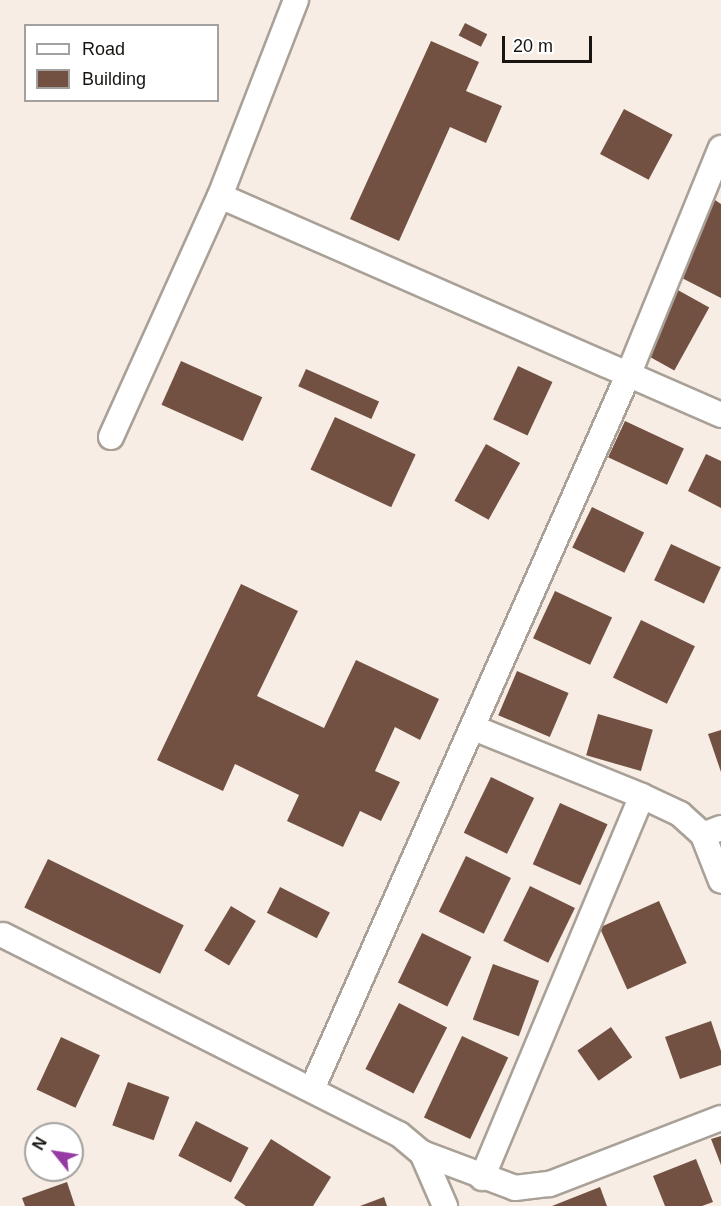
<!DOCTYPE html>
<html>
<head>
<meta charset="utf-8">
<style>
  body { margin:0 }
  #map { position:relative; width:721px; height:1206px; overflow:hidden; background:#f7ede4; font-family:Arial,sans-serif }
  div>[style] { position:absolute }
  [style*='--x'] { left:calc(var(--x)*1px); top:calc(var(--y)*1px); width:calc(var(--w)*1px); rotate:calc(var(--a)*1deg) }
  .building>* { inset:0; background:#725142; transform-origin:0 0 }
  .roads { filter:drop-shadow(2px 0 #a9a198) drop-shadow(-2px 0 #a9a198) drop-shadow(0 2px #a9a198) drop-shadow(0 -2px #a9a198) }
  .street>* { height:24px; margin:-12px; padding:0 12px; transform-origin:12px; border-radius:12px; background:#fff }
  span { translate:-50% -50%; white-space:nowrap; text-align:center; line-height:1.15; -webkit-text-stroke:6px #fff; paint-order:stroke }
  .legend { position:absolute; left:24px; top:24px; width:195px; height:78px; box-sizing:border-box; background:#fff; border:2px solid #a2a1a0; margin:0; padding:8px 10px; list-style:none; font-size:18px; color:#171411 }
  .legend li { display:flex; align-items:center; gap:12px; height:30px }
  .legend b { width:30px; border:2px solid #a2a1a0 }
  .north { position:absolute; left:24px; top:1122px; width:60px; height:60px; box-sizing:border-box; background:#fff; border:2px solid #a2a1a0; border-radius:50%; rotate:300deg; font-size:16px; font-weight:700; line-height:24px; text-align:center; color:#171411 }
  .north::after { content:''; display:block; margin:auto; width:21px; height:27px; background:#963aa4; clip-path:polygon(50% 0,100% 100%,50% 72%,0 100%) }
  .scale { position:absolute; left:502px; top:36px; width:90px; height:27px; box-sizing:border-box; border:3px solid #171411; border-top:0; padding-left:8px; font-size:18px; line-height:21px; white-space:nowrap; color:#171411; -webkit-text-stroke:4px #fff; paint-order:stroke }
</style>
</head>
<body>
<div id="map">
  <div class="building">
    <div style="left:465px;top:23px;width:25px;height:14px;rotate:27deg"></div>
    <div style="clip-path:polygon(431px 41px,479px 62px,466px 91px,502px 106px,486px 143px,450px 127px,399px 241px,350px 219px)"></div>
    <div style="left:624px;top:109px;width:55px;height:51px;rotate:28deg"></div>
    <div style="clip-path:polygon(715px 200px,721px 204px,721px 298px,676px 275px)"></div>
    <div style="left:676px;top:289px;width:38px;height:72px;rotate:29deg"></div>
    <div style="left:181px;top:361px;width:89px;height:48px;rotate:24deg"></div>
    <div style="left:518px;top:366px;width:38px;height:59px;rotate:25deg"></div>
    <div style="left:306px;top:369px;width:80px;height:19px;rotate:24deg"></div>
    <div style="left:335px;top:417px;width:89px;height:58px;rotate:25deg"></div>
    <div style="left:625px;top:421px;width:65px;height:40px;rotate:25deg"></div>
    <div style="left:486px;top:444px;width:39px;height:65px;rotate:29deg"></div>
    <div style="clip-path:polygon(706px 454px,721px 461px,721px 508px,688px 491px)"></div>
    <div style="left:592px;top:507px;width:58px;height:45px;rotate:26deg"></div>
    <div style="left:671px;top:544px;width:55px;height:40px;rotate:25deg"></div>
    <div style="clip-path:polygon(241px 584px,298px 611px,257px 696px,324px 728px,356px 660px,439px 699px,420px 740px,395px 727px,375px 771px,400px 782px,381px 821px,360px 811px,343px 847px,287px 821px,299px 795px,235px 764px,223px 791px,157px 760px)"></div>
    <div style="left:555px;top:591px;width:63px;height:52px;rotate:25deg"></div>
    <div style="left:641px;top:620px;width:60px;height:64px;rotate:26deg"></div>
    <div style="left:517px;top:671px;width:56px;height:48px;rotate:23deg"></div>
    <div style="left:598px;top:714px;width:57px;height:43px;rotate:16deg"></div>
    <div style="clip-path:polygon(721px 730px,721px 772px,708px 734px)"></div>
    <div style="left:491px;top:777px;width:48px;height:62px;rotate:26deg"></div>
    <div style="left:560px;top:803px;width:52px;height:67px;rotate:24deg"></div>
    <div style="left:466px;top:856px;width:50px;height:62px;rotate:26deg"></div>
    <div style="left:48px;top:859px;width:151px;height:54px;rotate:26deg"></div>
    <div style="left:530px;top:886px;width:50px;height:61px;rotate:26deg"></div>
    <div style="left:280px;top:887px;width:56px;height:29px;rotate:27deg"></div>
    <div style="left:659px;top:901px;width:68px;height:65px;rotate:66deg"></div>
    <div style="left:231px;top:906px;width:29px;height:52px;rotate:31deg"></div>
    <div style="left:422px;top:933px;width:55px;height:55px;rotate:26deg"></div>
    <div style="left:493px;top:964px;width:49px;height:59px;rotate:20deg"></div>
    <div style="left:399px;top:1003px;width:54px;height:74px;rotate:27deg"></div>
    <div style="clip-path:polygon(711px 1021px,721px 1051px,721px 1065px,680px 1079px,665px 1037px)"></div>
    <div style="left:611px;top:1027px;width:37px;height:41px;rotate:55deg"></div>
    <div style="left:462px;top:1036px;width:51px;height:90px;rotate:25deg"></div>
    <div style="left:61px;top:1037px;width:43px;height:58px;rotate:25deg"></div>
    <div style="left:128px;top:1082px;width:44px;height:46px;rotate:20deg"></div>
    <div style="left:196px;top:1121px;width:59px;height:39px;rotate:27deg"></div>
    <div style="clip-path:polygon(721px 1136px,721px 1165px,711px 1139px)"></div>
    <div style="clip-path:polygon(271px 1139px,331px 1177px,313px 1206px,246px 1206px,234px 1198px)"></div>
    <div style="clip-path:polygon(696px 1159px,713px 1202px,702px 1206px,665px 1206px,653px 1176px)"></div>
    <div style="clip-path:polygon(67px 1182px,75px 1206px,25px 1206px,22px 1198px)"></div>
    <div style="clip-path:polygon(600px 1187px,607px 1206px,552px 1206px)"></div>
    <div style="clip-path:polygon(384px 1197px,387px 1206px,360px 1206px)"></div>
  </div>
  <div class="roads">
    <div class="street">
      <div style="--x:220;--y:196;--w:547;--a:23.61"></div>
      <div style="--x:111;--y:437;--w:265;--a:-65.7"></div>
      <div style="--x:220;--y:196;--w:210;--a:-68.8"></div>
      <div style="--x:474;--y:728;--w:181;--a:22"></div>
      <div style="--x:642;--y:796;--w:42;--a:25.3"></div>
      <div style="--x:680;--y:814;--w:31;--a:42"></div>
      <div style="--x:721;--y:828;--w:19;--a:159"></div>
      <div style="--x:703;--y:835;--w:49;--a:68.6"></div>
      <div style="--x:3;--y:935;--w:443;--a:26.7"></div>
      <div style="--x:399;--y:1134;--w:30;--a:40"></div>
      <div style="--x:422;--y:1153;--w:58;--a:66.5"></div>
      <div style="--x:312;--y:1089;--w:783;--a:-66.12"></div>
      <div style="--x:629;--y:373;--w:243;--a:-67.8"></div>
      <div style="--x:422;--y:1153;--w:99;--a:20.6"></div>
      <div style="--x:515;--y:1188;--w:35;--a:-7"></div>
      <div style="--x:550;--y:1184;--w:183;--a:-21.1"></div>
      <div style="--x:482;--y:1178;--w:414;--a:-67.3"></div>
    </div>
  </div>
  <ul class="legend">
  <li><b style="height:8px;background:#fff"></b>Road</li>
  <li><b style="height:16px;background:#725142"></b>Building</li>
  </ul>
  <div class="north">N</div>
  <div class="scale">20 m</div>
</div>
</body>
</html>
